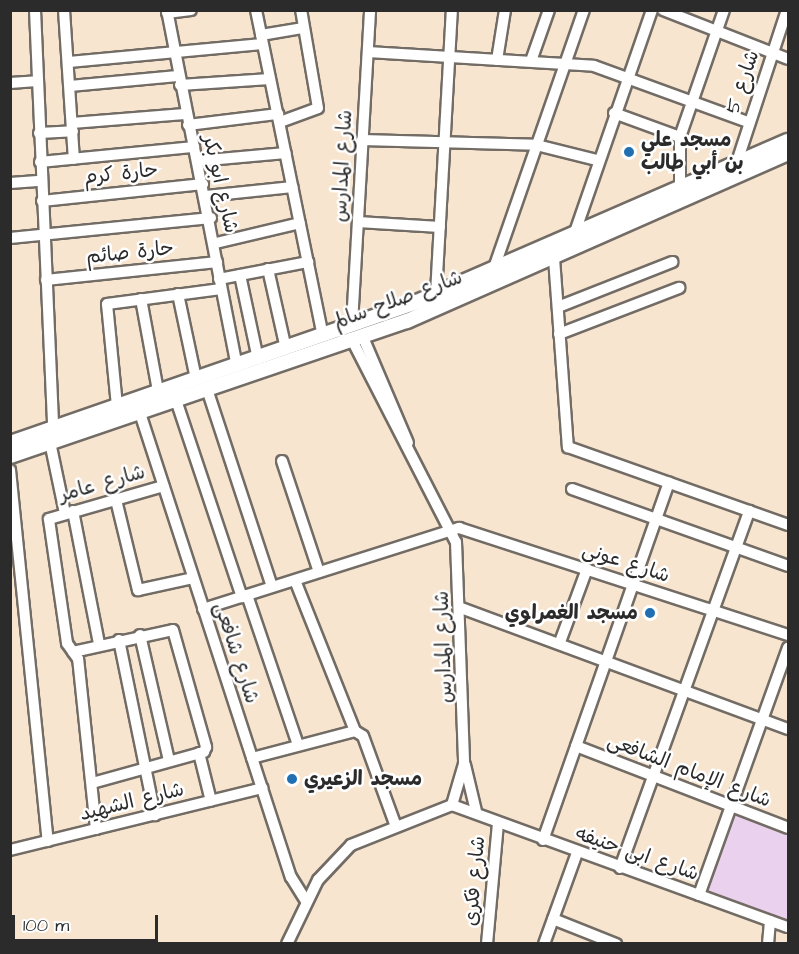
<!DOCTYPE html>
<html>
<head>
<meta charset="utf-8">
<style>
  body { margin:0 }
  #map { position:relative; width:799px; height:954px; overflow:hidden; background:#f7e5d0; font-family:"Architects Daughter","Playpen Sans Arabic",sans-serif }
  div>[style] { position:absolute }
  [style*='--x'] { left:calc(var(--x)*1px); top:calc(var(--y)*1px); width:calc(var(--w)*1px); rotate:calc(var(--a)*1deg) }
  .built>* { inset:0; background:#ead1ed }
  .roads { filter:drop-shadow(2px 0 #726c65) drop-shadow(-2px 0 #726c65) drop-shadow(0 2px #726c65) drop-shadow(0 -2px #726c65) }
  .minor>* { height:10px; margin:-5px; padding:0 5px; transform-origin:5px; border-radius:5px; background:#fff }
  .major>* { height:14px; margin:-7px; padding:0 7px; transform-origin:7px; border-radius:7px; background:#fff }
  .dots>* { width:16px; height:16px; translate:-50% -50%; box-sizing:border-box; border:3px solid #fff; border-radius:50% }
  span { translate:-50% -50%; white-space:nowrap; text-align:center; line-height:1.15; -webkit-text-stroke:5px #fff; paint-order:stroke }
  .street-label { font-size:20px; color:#2b2b2b }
  .poi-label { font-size:20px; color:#2b2b2b; font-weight:700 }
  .left { translate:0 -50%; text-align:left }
  .right { translate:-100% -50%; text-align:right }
  .frame { position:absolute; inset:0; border:12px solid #2b2b2b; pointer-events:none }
  .scale { position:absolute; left:12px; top:915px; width:146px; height:27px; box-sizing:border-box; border:3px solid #2b2b2b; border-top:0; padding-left:8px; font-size:18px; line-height:21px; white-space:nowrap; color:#2b2b2b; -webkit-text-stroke:4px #fff; paint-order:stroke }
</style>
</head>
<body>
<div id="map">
  <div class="built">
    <div style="clip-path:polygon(731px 808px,788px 830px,788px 925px,700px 894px)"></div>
  </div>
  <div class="roads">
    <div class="minor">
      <div style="--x:35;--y:10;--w:419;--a:87.5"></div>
      <div style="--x:64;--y:10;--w:149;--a:86.2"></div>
      <div style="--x:167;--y:10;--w:363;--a:78.9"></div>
      <div style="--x:256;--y:10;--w:332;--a:78.4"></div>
      <div style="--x:663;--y:10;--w:134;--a:21.4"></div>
      <div style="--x:167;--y:13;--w:24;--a:-7"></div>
      <div style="--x:261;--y:35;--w:43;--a:-9.5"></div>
      <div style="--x:368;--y:52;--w:226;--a:3.5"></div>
      <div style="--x:594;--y:66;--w:164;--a:20"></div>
      <div style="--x:497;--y:60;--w:51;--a:-80.9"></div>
      <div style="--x:531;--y:61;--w:54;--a:-70.6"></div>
      <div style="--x:69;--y:62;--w:194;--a:-5.3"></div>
      <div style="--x:10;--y:83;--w:27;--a:-4"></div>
      <div style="--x:180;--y:85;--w:90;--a:-3.8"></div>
      <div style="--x:70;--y:86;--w:108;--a:-5.3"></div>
      <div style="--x:614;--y:113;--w:70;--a:20"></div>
      <div style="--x:280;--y:122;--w:40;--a:-20.2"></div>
      <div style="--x:318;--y:108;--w:99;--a:-99.8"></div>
      <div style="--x:72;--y:123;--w:113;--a:-4.6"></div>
      <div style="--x:188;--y:125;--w:91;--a:-7"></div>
      <div style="--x:39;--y:133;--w:34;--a:-3"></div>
      <div style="--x:362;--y:140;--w:174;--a:1.6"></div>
      <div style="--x:536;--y:145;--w:63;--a:13.8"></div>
      <div style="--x:197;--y:161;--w:89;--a:-5.1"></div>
      <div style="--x:40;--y:162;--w:155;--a:-5.6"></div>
      <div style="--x:736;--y:165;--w:163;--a:-71.8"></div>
      <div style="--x:10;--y:183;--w:31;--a:-4"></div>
      <div style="--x:680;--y:191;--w:54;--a:-90"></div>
      <div style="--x:680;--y:137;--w:134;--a:-70.9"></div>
      <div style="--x:206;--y:196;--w:87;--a:-5.9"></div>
      <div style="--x:42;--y:201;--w:162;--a:-6"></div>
      <div style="--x:358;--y:222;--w:82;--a:3.5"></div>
      <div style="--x:10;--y:238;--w:202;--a:-5.7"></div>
      <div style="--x:573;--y:238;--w:241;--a:-70.9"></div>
      <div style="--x:216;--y:243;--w:86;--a:-13.4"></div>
      <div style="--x:554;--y:258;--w:190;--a:85.8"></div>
      <div style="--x:568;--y:447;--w:233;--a:19.5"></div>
      <div style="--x:268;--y:269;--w:82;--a:77.3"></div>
      <div style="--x:493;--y:271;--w:276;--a:-70.8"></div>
      <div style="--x:240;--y:275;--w:86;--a:77.9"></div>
      <div style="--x:219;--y:279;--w:91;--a:-10.8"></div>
      <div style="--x:46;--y:280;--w:172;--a:-6"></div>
      <div style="--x:178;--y:294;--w:87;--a:78"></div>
      <div style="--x:436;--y:294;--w:284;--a:-86.8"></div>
      <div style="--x:141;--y:299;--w:94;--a:79.5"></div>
      <div style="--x:558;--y:307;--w:123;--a:-21.5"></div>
      <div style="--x:352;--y:324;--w:315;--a:-86.7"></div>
      <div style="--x:559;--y:334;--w:129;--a:-21"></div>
      <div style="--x:362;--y:335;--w:117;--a:66.9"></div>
      <div style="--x:351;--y:338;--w:229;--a:62.8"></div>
      <div style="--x:456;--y:542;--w:222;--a:87.9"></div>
      <div style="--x:464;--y:764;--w:43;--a:106.3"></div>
      <div style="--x:207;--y:389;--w:208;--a:71.8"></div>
      <div style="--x:176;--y:400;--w:208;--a:71.5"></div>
      <div style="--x:117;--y:406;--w:102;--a:-95.6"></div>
      <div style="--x:107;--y:304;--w:115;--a:-7.5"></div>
      <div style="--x:140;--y:413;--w:488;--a:72"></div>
      <div style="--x:291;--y:877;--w:28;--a:58"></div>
      <div style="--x:50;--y:442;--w:73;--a:78.1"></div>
      <div style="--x:282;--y:461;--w:117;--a:71.6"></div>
      <div style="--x:10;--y:470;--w:373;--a:84.2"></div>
      <div style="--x:572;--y:489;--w:229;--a:19.6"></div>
      <div style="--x:116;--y:500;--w:93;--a:76.3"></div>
      <div style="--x:138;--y:590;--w:56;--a:-12.3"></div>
      <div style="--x:73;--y:511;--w:136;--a:78.9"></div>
      <div style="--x:247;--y:595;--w:158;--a:71.2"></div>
      <div style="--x:461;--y:608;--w:349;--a:20.3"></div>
      <div style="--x:203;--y:609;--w:269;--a:-17.6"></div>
      <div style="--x:459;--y:528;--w:346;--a:18"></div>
      <div style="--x:140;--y:635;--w:129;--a:77"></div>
      <div style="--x:119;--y:640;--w:179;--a:78.4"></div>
      <div style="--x:560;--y:642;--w:78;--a:-69.7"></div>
      <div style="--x:73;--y:652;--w:102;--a:-12.4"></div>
      <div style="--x:173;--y:630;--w:122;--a:74.2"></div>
      <div style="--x:206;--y:747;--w:5;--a:112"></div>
      <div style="--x:204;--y:752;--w:116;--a:164.5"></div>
      <div style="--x:355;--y:731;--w:9;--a:32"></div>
      <div style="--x:363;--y:736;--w:94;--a:70"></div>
      <div style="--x:576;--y:746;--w:227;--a:21.1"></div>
      <div style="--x:199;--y:753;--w:49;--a:76"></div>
      <div style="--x:252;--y:758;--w:106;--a:-14.7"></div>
      <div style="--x:355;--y:731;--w:162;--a:-111.7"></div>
      <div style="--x:465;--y:765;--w:47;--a:76.6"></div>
      <div style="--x:96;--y:829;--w:171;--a:-96"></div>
      <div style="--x:78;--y:659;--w:19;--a:-125"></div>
      <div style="--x:67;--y:643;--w:125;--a:-98.3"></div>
      <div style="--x:49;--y:519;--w:119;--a:-16.1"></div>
      <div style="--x:543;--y:840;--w:379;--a:-70.6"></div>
      <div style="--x:10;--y:850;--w:260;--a:-13.8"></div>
      <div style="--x:620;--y:868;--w:380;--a:-70.1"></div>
      <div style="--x:699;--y:895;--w:263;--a:-70.2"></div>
      <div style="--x:553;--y:919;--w:68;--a:21.6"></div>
      <div style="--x:287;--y:944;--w:71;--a:-64.2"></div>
      <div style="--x:318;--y:880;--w:48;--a:-46.7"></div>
      <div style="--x:351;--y:845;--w:109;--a:-21.6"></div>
      <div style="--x:452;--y:805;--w:357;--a:20"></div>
      <div style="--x:487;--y:944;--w:122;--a:-84.8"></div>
      <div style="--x:544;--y:944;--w:97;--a:-70.1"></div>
      <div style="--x:768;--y:944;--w:23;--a:-85"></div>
    </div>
    <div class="major">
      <div style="--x:10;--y:443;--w:431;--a:-19.1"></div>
      <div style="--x:417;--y:302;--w:404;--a:-23.5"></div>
      <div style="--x:10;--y:456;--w:419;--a:-18.8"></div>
      <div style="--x:407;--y:321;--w:416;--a:-23.8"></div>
    </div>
  </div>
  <div class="dots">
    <div style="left:629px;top:152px;background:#1f6fb2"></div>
    <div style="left:650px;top:613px;background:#1f6fb2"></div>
    <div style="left:292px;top:779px;background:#1f6fb2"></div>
  </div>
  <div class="street-label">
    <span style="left:743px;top:82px;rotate:-71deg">شارع 5</span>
    <span style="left:343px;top:166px;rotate:-87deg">شارع المدارس</span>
    <span style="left:121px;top:174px;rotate:-6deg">حارة كرم</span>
    <span style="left:220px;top:184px;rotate:77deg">شارع ابو بكر</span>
    <span style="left:130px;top:253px;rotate:-6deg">حارة صائم</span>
    <span style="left:398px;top:300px;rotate:-20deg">شارع صلاح سالم</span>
    <span style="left:102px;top:484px;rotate:-16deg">شارع عامر</span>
    <span style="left:626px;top:563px;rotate:18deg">شارع عونى</span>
    <span style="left:444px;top:647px;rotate:-92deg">شارع المدارس</span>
    <span style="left:236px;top:653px;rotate:72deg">شارع شافعى</span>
    <span style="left:689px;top:771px;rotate:21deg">شارع الإمام الشافعى</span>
    <span style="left:132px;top:802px;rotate:-14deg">شارع الشهيد</span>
    <span style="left:637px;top:854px;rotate:19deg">شارع ابى حنيفه</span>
    <span style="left:475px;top:881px;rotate:-85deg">شارع فكرى</span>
  </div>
  <div class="poi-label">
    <span class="left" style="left:641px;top:152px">مسجد علي<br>بن أبي طالب</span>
    <span class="right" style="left:638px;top:613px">مسجد الغمراوي</span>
    <span class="left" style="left:304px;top:779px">مسجد الزعيري</span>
  </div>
  <div class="frame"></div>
  <div class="scale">100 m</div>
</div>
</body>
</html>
